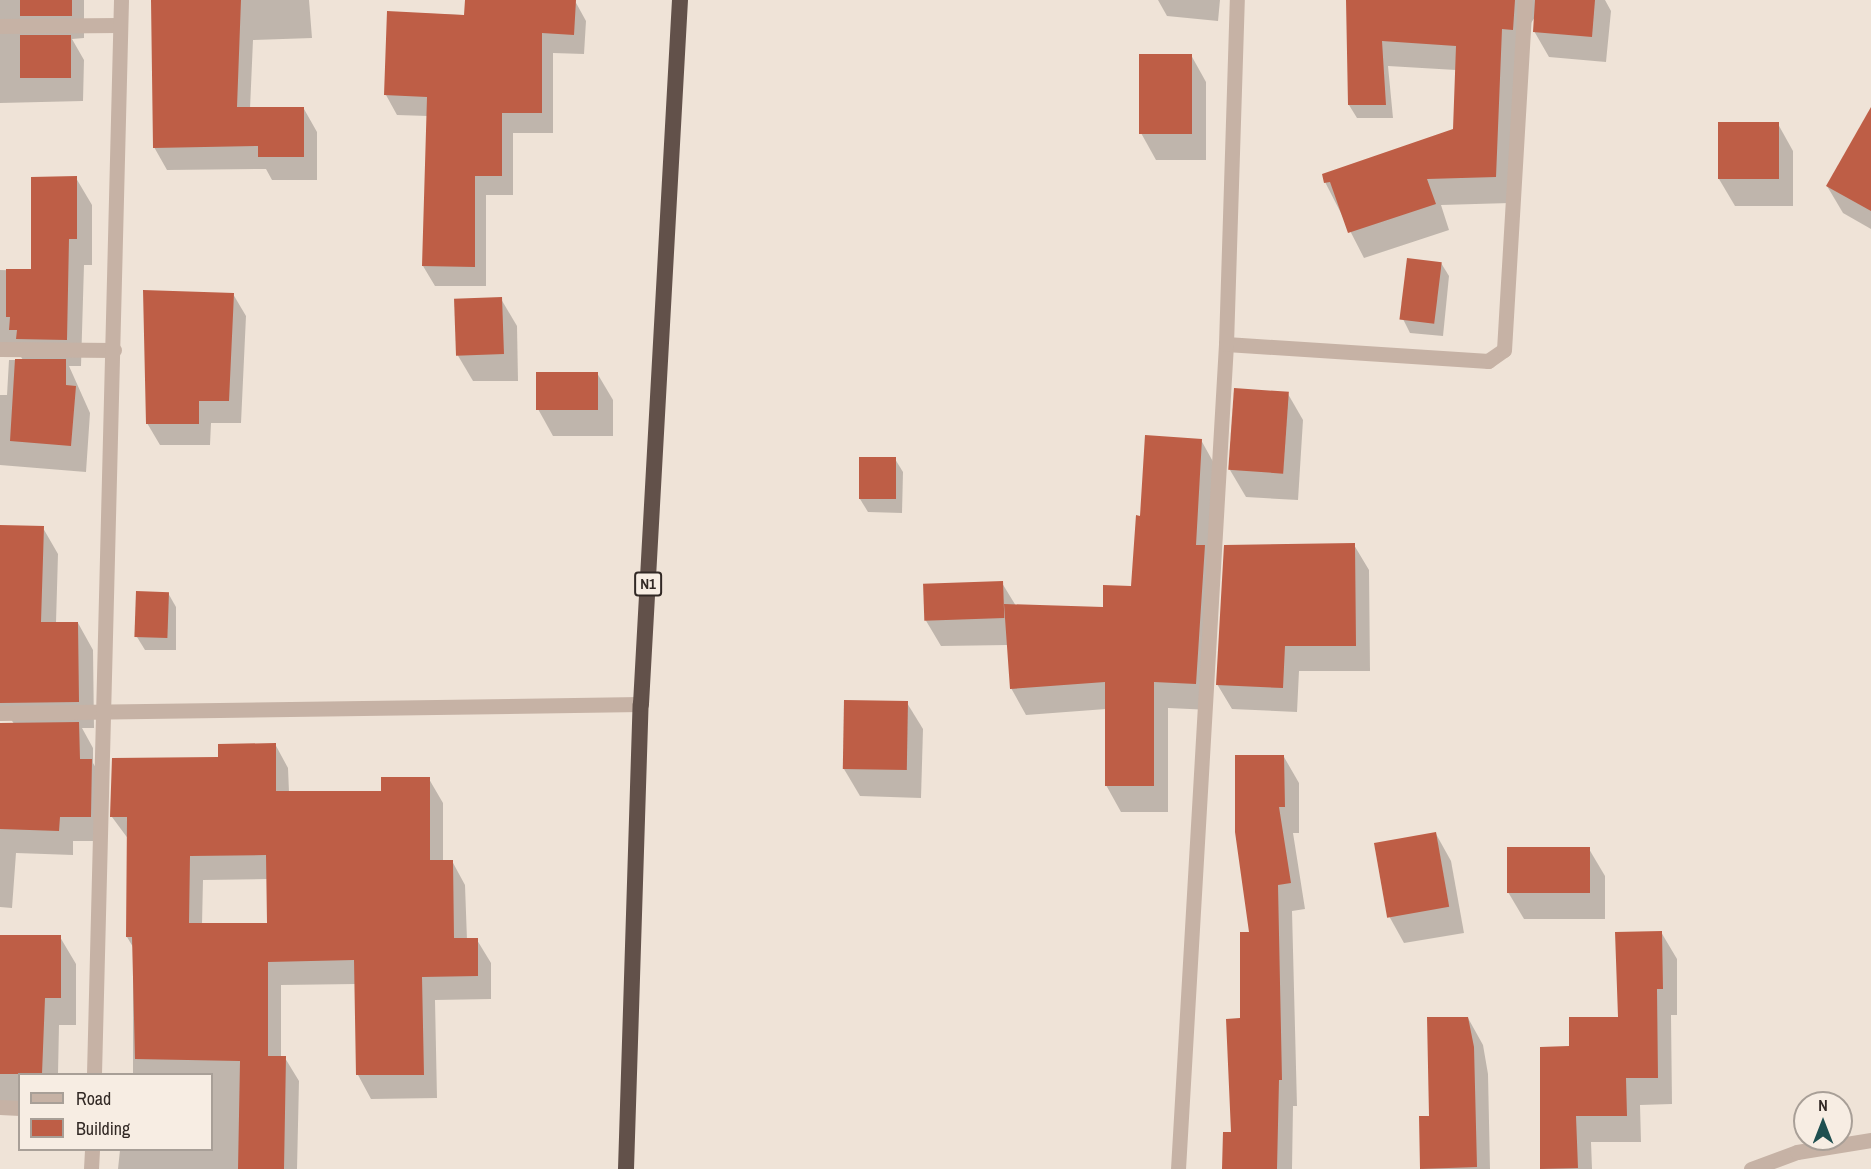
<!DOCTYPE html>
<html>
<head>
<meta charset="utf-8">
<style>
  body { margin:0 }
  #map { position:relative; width:1871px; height:1169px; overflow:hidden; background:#efe3d7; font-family:"Archivo Narrow",sans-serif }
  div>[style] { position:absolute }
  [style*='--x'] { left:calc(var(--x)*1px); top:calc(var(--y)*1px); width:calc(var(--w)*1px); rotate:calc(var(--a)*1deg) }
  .shadow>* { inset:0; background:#0003 }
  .building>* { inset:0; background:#be5e46; transform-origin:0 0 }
  .minor>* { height:15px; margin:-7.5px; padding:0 7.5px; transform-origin:7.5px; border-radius:7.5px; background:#c6b2a5 }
  .trunk>* { height:16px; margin:-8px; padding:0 8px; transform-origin:8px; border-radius:8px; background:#62514a }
  span { translate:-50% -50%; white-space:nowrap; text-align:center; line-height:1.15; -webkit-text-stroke:4.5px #f7ede3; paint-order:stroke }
  .shield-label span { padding:2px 4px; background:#f7ede3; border:2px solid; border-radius:4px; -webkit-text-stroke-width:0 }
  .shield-label { font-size:15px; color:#322925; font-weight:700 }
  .legend { position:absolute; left:18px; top:1073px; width:195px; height:78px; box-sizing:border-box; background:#f7ede3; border:2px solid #a89f97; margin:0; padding:8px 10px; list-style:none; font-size:18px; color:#322925 }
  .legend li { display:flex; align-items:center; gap:12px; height:30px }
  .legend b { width:30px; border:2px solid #a89f97 }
  .north { position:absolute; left:1793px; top:1091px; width:60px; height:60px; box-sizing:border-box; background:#f7ede3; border:2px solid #a89f97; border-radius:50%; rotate:0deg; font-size:16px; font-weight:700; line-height:24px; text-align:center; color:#322925 }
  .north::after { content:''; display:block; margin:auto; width:21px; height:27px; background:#1e4f50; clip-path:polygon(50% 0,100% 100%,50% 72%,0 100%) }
</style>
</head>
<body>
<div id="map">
  <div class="shadow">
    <div style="clip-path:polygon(0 0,84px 0,84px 38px,72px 39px,84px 60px,83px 101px,0 103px)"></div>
    <div style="clip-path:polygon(152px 0,309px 0,312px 38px,253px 40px,250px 109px,304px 109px,317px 132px,317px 180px,272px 180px,266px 169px,167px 170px,154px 147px)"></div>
    <div style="clip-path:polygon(513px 0,575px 1px,586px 21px,584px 54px,553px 53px,553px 133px,513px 133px,513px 195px,486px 195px,486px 286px,435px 286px,423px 266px,428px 116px,397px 115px,386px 95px,389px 12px,513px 17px)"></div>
    <div style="clip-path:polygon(1158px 0,1220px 0,1218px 21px,1167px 16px)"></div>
    <div style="clip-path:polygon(1348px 0,1605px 0,1611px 11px,1606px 62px,1549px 57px,1534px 31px,1535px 17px,1529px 26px,1510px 203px,1441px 205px,1449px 230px,1364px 258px,1325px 182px,1454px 130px,1456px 70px,1388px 66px,1393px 118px,1357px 118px,1349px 105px)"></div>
    <div style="clip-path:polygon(1191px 55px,1206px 82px,1206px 160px,1156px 160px,1141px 133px)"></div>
    <div style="clip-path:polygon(1778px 124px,1793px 151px,1793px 206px,1735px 206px,1719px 179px)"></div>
    <div style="clip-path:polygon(1871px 152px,1871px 229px,1843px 213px,1827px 186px)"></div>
    <div style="clip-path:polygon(76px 178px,92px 205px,92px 265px,84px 265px,81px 366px,69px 366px,90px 413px,86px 472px,0 465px,0 395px,7px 395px,9px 360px,23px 360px,14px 346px,0 346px,0 270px,33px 271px)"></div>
    <div style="clip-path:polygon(1441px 263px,1449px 276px,1443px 336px,1410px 333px,1403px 319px)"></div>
    <div style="clip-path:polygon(233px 294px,246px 316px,241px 423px,211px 423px,210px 445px,160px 445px,147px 423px)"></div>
    <div style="clip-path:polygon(501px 299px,517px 326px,518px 381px,473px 381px,457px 354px)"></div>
    <div style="clip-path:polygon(597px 373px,613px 400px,613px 436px,553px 436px,538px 409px)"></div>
    <div style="clip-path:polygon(1288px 394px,1303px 420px,1298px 500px,1246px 497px,1230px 470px)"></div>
    <div style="clip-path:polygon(1201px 440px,1216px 467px,1211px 710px,1168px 708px,1168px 812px,1121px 812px,1106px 785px,1106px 709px,1026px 715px,1011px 688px,1008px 645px,941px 646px,925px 619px,1002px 583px,1016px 606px,1104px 608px,1132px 588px,1142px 517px)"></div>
    <div style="clip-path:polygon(895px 459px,903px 472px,902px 513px,868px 512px,860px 499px)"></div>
    <div style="clip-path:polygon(0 527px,43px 528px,58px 554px,56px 623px,78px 623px,93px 650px,94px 728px,82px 728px,93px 748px,93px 763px,106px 785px,104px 841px,73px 841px,73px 855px,16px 853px,12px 908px,0 907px,0 762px,14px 724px,9px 716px,0 716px)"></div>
    <div style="clip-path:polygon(1354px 545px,1369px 570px,1370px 671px,1299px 671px,1297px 712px,1232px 709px,1217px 684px)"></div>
    <div style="clip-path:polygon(168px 593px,176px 607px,176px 650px,145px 650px,137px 637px)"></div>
    <div style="clip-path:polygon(907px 703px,923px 729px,921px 798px,860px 796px,844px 769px)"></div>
    <div style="clip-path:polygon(evenodd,275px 744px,288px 768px,289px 792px,383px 792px,429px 779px,443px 803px,443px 861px,452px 861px,465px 885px,467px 940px,477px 940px,491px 963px,491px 999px,435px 1000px,437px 1098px,371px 1099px,358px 1075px,356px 984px,281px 985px,281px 1058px,285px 1058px,299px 1081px,297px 1169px,118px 1169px,120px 1150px,212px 1150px,212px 1074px,133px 1074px,133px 947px,127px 937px,129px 840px,112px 817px,220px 758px,275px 744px,268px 879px,269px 925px,202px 925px,203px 880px,268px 879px)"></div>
    <div style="clip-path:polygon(1284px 757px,1299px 783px,1299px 833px,1293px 833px,1305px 909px,1292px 911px,1297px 1106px,1293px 1106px,1292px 1169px,1225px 1169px,1233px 1133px,1250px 934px)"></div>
    <div style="clip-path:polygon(1436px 834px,1451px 861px,1464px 933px,1404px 943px,1389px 916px)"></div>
    <div style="clip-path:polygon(1589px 849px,1605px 876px,1605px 919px,1524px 919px,1508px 892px)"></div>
    <div style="clip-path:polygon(1661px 932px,1677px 959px,1677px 1015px,1671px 1015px,1672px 1104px,1640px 1105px,1641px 1142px,1591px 1142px,1592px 1169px,1541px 1169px,1541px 1048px,1571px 1047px,1619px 1018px)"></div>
    <div style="clip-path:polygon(60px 937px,76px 964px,76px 1025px,59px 1025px,58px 1074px,20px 1074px,20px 1115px,0 1114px,0 1023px)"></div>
    <div style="clip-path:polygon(1468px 1018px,1483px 1045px,1488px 1074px,1490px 1169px,1422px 1169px,1421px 1118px,1431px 1118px)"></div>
  </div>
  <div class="building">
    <div style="left:20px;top:0;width:52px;height:16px"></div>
    <div style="clip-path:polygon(151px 0,241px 0,237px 107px,304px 107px,304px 157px,258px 157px,258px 146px,153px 148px)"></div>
    <div style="clip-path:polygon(465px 0,576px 0,574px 35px,542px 33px,542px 113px,502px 113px,502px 176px,475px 176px,475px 267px,422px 266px,427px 97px,384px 95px,387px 11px,464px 15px)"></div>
    <div style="clip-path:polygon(1346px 0,1515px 0,1513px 30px,1502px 29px,1496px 177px,1427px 179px,1436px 204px,1348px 233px,1330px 182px,1324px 183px,1322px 174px,1453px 129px,1456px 46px,1382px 41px,1386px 105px,1348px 105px)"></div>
    <div style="clip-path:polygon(1535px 0,1595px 0,1592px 37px,1533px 32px)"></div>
    <div style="left:71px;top:35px;width:43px;height:51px;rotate:90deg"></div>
    <div style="left:1139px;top:54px;width:53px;height:80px"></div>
    <div style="clip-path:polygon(1871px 107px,1871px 211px,1826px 186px)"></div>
    <div style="left:1718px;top:122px;width:61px;height:57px"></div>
    <div style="clip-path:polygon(77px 176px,77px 239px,69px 239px,67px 340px,16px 339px,17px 330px,9px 330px,10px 317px,6px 317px,6px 269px,31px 269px,31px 177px)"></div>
    <div style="left:1407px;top:258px;width:35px;height:62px;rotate:7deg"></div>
    <div style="clip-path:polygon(143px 290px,234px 293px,229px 401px,199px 401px,199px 424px,146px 424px)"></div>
    <div style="left:502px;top:297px;width:57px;height:48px;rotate:88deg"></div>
    <div style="clip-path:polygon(15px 359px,66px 359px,66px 385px,76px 386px,71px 446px,10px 441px)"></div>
    <div style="left:536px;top:372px;width:62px;height:38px"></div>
    <div style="left:1234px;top:388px;width:55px;height:82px;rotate:4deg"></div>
    <div style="clip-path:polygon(1145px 435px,1202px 439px,1196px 545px,1205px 545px,1196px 684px,1154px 682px,1154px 786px,1105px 786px,1105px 682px,1010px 689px,1004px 604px,1103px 607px,1103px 585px,1131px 586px,1136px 515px,1140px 516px)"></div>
    <div style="left:859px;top:457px;width:37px;height:42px"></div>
    <div style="clip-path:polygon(0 525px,44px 526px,41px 622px,78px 622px,79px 702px,0 703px)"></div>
    <div style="clip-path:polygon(1355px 543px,1356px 646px,1285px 646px,1283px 688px,1216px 685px,1224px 545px)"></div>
    <div style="left:1003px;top:581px;width:37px;height:80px;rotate:88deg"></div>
    <div style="left:136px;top:591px;width:33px;height:46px;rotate:2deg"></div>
    <div style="left:844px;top:700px;width:64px;height:69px;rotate:1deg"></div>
    <div style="clip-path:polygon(79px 722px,80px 759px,92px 759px,91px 817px,60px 817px,59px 831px,0 829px,0 723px)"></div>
    <div style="clip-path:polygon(evenodd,276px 743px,276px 791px,381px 791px,381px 777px,430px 777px,430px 860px,453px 860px,454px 938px,478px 938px,478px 976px,422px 977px,424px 1075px,356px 1075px,354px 960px,268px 962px,268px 1056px,286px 1056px,284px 1169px,238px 1169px,240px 1061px,135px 1059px,132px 937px,126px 937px,127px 817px,110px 817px,112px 758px,218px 757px,218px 744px,276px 743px,266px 855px,267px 923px,189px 923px,190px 856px,266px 855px)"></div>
    <div style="clip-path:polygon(1235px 755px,1284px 755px,1285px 807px,1279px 807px,1291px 883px,1278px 885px,1282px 1080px,1279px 1080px,1277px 1169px,1222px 1169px,1223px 1132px,1231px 1132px,1226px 1019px,1240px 1018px,1240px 932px,1249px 932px,1235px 832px)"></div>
    <div style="left:1436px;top:832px;width:76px;height:63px;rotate:80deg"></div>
    <div style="left:1507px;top:847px;width:83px;height:46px"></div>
    <div style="clip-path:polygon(1662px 931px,1663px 989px,1657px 989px,1658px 1078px,1626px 1078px,1627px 1116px,1576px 1116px,1578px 1168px,1540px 1169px,1540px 1047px,1569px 1046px,1569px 1017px,1618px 1017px,1615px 932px)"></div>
    <div style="clip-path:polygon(0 935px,61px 935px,61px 998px,45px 998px,42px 1074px,0 1074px)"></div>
    <div style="clip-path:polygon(1427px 1017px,1468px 1017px,1474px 1047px,1477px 1167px,1420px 1169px,1419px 1116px,1429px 1116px)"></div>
  </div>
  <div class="minor">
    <div style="--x:0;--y:26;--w:119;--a:-0.5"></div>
    <div style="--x:1226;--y:344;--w:263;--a:3.7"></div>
    <div style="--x:1488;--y:361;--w:19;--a:-35"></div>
    <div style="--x:1504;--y:350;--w:351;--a:-86.6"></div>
    <div style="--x:0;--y:349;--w:114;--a:0.5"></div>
    <div style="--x:0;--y:713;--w:641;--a:-0.8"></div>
    <div style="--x:94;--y:1074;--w:1074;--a:-88.56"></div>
    <div style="--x:0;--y:1107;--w:20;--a:3"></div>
    <div style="--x:91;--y:1169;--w:19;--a:-87"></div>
    <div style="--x:1178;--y:1169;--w:826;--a:-86.67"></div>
    <div style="--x:1226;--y:344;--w:344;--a:-88.2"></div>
    <div style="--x:1751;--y:1169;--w:49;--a:-20.3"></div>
    <div style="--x:1797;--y:1152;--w:75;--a:-9.2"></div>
  </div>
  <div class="trunk">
    <div style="--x:626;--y:1169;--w:465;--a:-88.2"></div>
    <div style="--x:641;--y:704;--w:705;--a:-86.83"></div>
  </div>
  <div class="shield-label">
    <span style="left:648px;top:584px">N1</span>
  </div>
  <ul class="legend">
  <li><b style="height:8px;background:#c6b2a5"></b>Road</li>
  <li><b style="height:16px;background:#be5e46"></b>Building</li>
  </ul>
  <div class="north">N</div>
</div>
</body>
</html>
